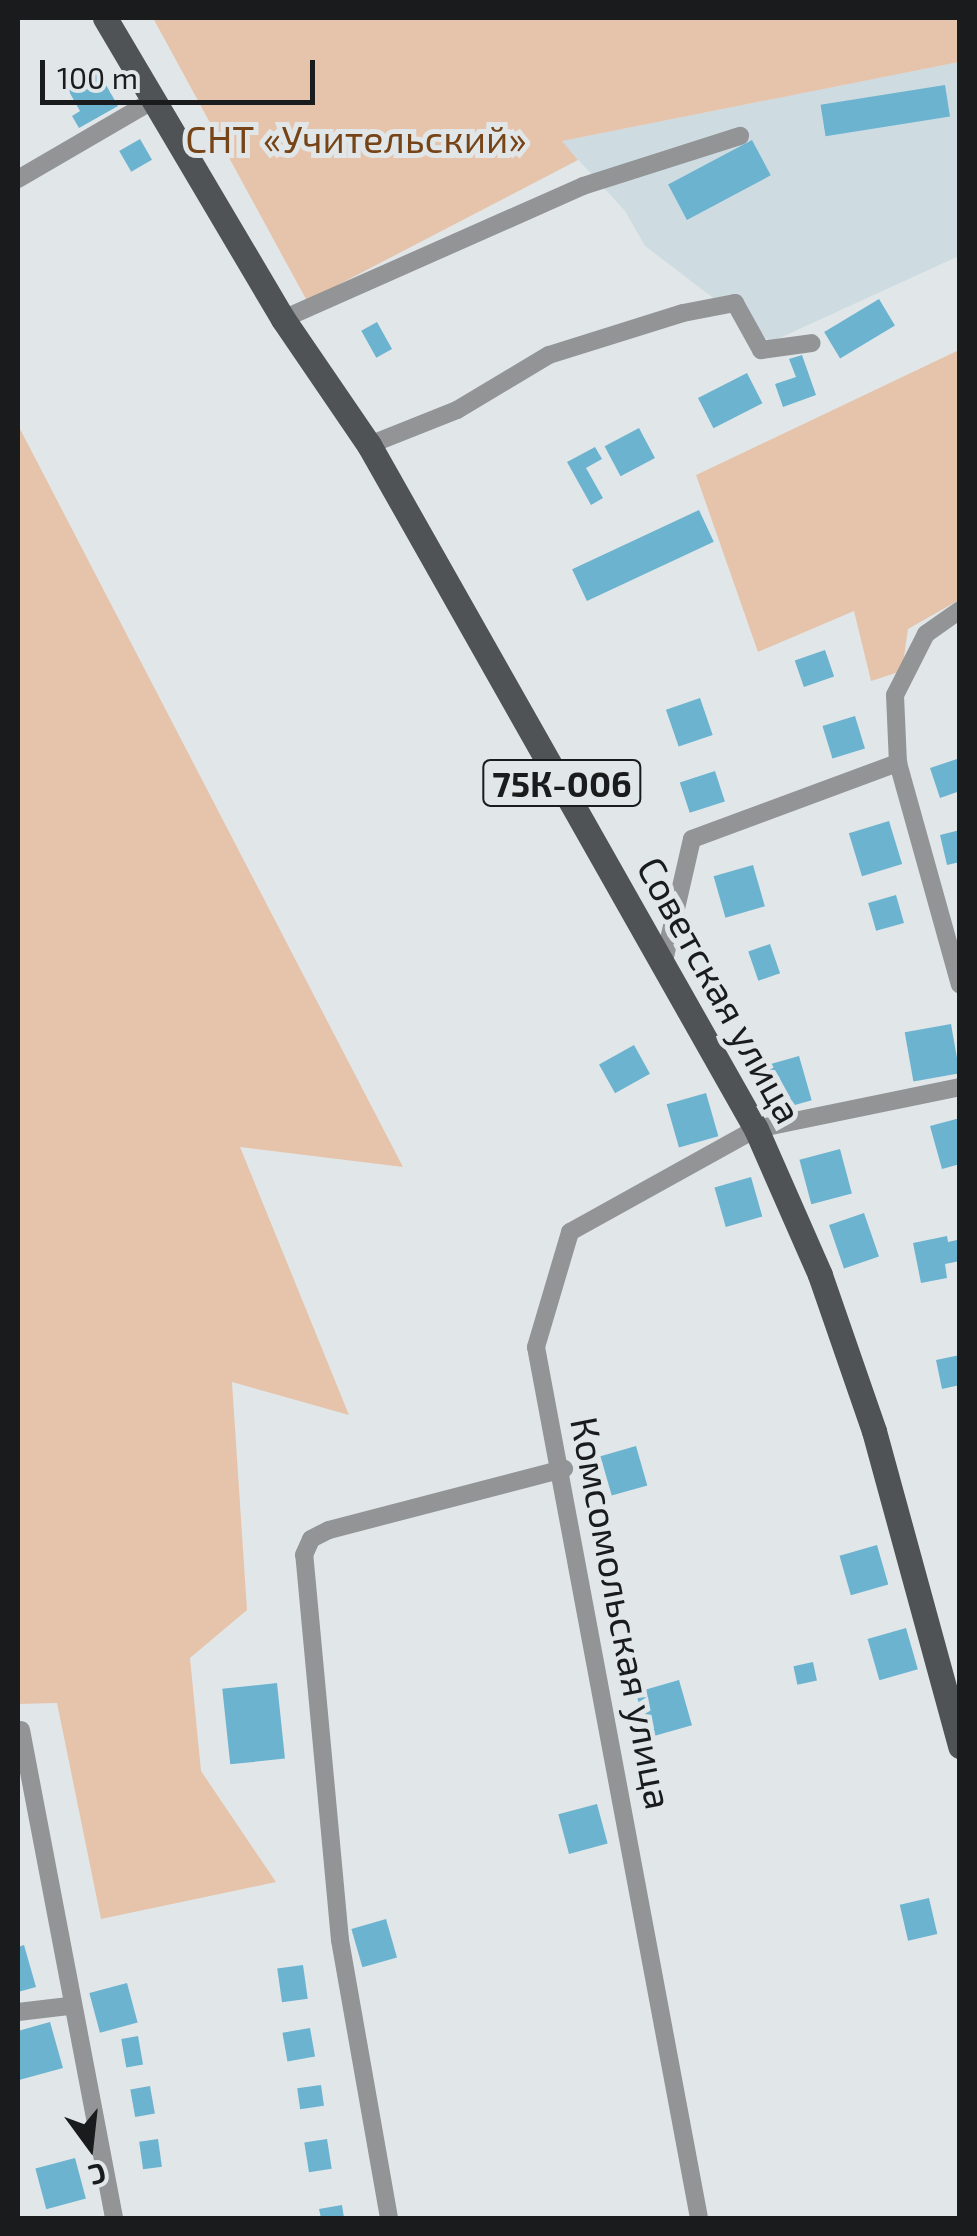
<!DOCTYPE html>
<html>
<head>
<meta charset="utf-8">
<style>
  body { margin:0 }
  #map { position:relative; width:977px; height:2236px; overflow:hidden; background:#e1e7e9; font-family:"Exo 2",sans-serif }
  div>[style] { position:absolute }
  [style*='--x'] { left:calc(var(--x)*1px); top:calc(var(--y)*1px); width:calc(var(--w)*1px); rotate:calc(var(--a)*1deg) }
  .built>* { inset:0; background:#cedce2 }
  .green>* { inset:0; background:#e6c4ac }
  .building>* { inset:0; background:#6cb3d0; transform-origin:0 0 }
  .street>* { height:18px; margin:-9px; padding:0 9px; transform-origin:9px; border-radius:9px; background:#929496 }
  .primary>* { height:25px; margin:-12.5px; padding:0 12.5px; transform-origin:12.5px; border-radius:12.5px; background:#4f5355 }
  span { translate:-50% -50%; white-space:nowrap; text-align:center; line-height:1.15; -webkit-text-stroke:10px #e1e7e9; paint-order:stroke }
  .shield-label span { padding:2px 8px; background:#e1e7e9; border:2px solid; border-radius:8px; -webkit-text-stroke-width:0 }
  .shield-label { font-size:35px; color:#191b1c; font-weight:700 }
  .park-label { font-size:38px; color:#764417 }
  .street-label { font-size:38px; color:#191b1c }
  .frame { position:absolute; inset:0; border:20px solid #191b1c; pointer-events:none }
  .north { position:absolute; left:40px; top:2096px; width:100px; height:100px; -webkit-text-stroke:8px #e1e7e9; paint-order:stroke; rotate:165deg; font-size:28px; font-weight:700; line-height:40px; text-align:center; color:#191b1c }
  .north::after { content:''; display:block; margin:auto; width:35px; height:45px; background:#191b1c; clip-path:polygon(50% 0,100% 100%,50% 72%,0 100%) }
  .scale { position:absolute; left:40px; top:60px; width:275px; height:45px; box-sizing:border-box; border:5px solid #191b1c; border-top:0; padding-left:12px; font-size:30px; line-height:35px; white-space:nowrap; color:#191b1c; -webkit-text-stroke:8px #e1e7e9; paint-order:stroke }
</style>
</head>
<body>
<div id="map">
  <div class="built">
    <div style="clip-path:polygon(959px 62px,959px 256px,771px 342px,645px 246px,625px 211px,561px 141px)"></div>
  </div>
  <div class="green">
    <div style="clip-path:polygon(153px 18px,959px 18px,959px 62px,562px 141px,578px 160px,307px 301px)"></div>
    <div style="clip-path:polygon(959px 350px,959px 600px,908px 629px,902px 671px,871px 681px,854px 611px,758px 652px,696px 475px)"></div>
    <div style="clip-path:polygon(18px 425px,403px 1167px,240px 1147px,349px 1415px,232px 1382px,247px 1610px,190px 1658px,201px 1771px,276px 1882px,101px 1919px,57px 1703px,18px 1704px)"></div>
  </div>
  <div class="building">
    <div style="clip-path:polygon(98px 71px,118px 106px,79px 128px,72px 116px,80px 111px,67px 88px)"></div>
    <div style="left:945px;top:85px;width:32px;height:126px;rotate:81deg"></div>
    <div style="left:140px;top:139px;width:24px;height:24px;rotate:60deg"></div>
    <div style="left:752px;top:140px;width:40px;height:95px;rotate:62deg"></div>
    <div style="left:879px;top:299px;width:31px;height:64px;rotate:59deg"></div>
    <div style="left:377px;top:322px;width:31px;height:18px;rotate:61deg"></div>
    <div style="clip-path:polygon(802px 355px,816px 395px,783px 407px,775px 384px,796px 377px,789px 359px)"></div>
    <div style="left:747px;top:373px;width:34px;height:55px;rotate:63deg"></div>
    <div style="left:639px;top:428px;width:34px;height:39px;rotate:62deg"></div>
    <div style="clip-path:polygon(595px 447px,602px 459px,586px 468px,603px 498px,591px 505px,567px 462px)"></div>
    <div style="left:699px;top:510px;width:35px;height:140px;rotate:65deg"></div>
    <div style="left:825px;top:650px;width:28px;height:32px;rotate:71deg"></div>
    <div style="left:700px;top:698px;width:39px;height:36px;rotate:71deg"></div>
    <div style="left:855px;top:716px;width:34px;height:34px;rotate:73deg"></div>
    <div style="clip-path:polygon(960px 758px,960px 791px,940px 798px,930px 768px)"></div>
    <div style="left:715px;top:771px;width:32px;height:37px;rotate:72deg"></div>
    <div style="left:889px;top:821px;width:45px;height:42px;rotate:73deg"></div>
    <div style="clip-path:polygon(960px 830px,960px 862px,947px 865px,940px 835px)"></div>
    <div style="left:753px;top:865px;width:43px;height:41px;rotate:74deg"></div>
    <div style="left:896px;top:895px;width:29px;height:29px;rotate:74deg"></div>
    <div style="left:770px;top:944px;width:31px;height:23px;rotate:71deg"></div>
    <div style="left:951px;top:1024px;width:50px;height:47px;rotate:80deg"></div>
    <div style="left:634px;top:1045px;width:33px;height:40px;rotate:61deg"></div>
    <div style="left:799px;top:1056px;width:46px;height:43px;rotate:74deg"></div>
    <div style="left:706px;top:1093px;width:45px;height:41px;rotate:74deg"></div>
    <div style="clip-path:polygon(960px 1118px,960px 1164px,942px 1169px,930px 1126px)"></div>
    <div style="left:840px;top:1149px;width:46px;height:42px;rotate:75deg"></div>
    <div style="left:751px;top:1177px;width:41px;height:38px;rotate:74deg"></div>
    <div style="left:864px;top:1213px;width:46px;height:37px;rotate:71deg"></div>
    <div style="clip-path:polygon(947px 1236px,948px 1242px,957px 1240px,960px 1261px,945px 1264px,947px 1278px,921px 1283px,913px 1243px)"></div>
    <div style="clip-path:polygon(960px 1355px,960px 1385px,942px 1389px,936px 1360px)"></div>
    <div style="left:636px;top:1446px;width:41px;height:37px;rotate:74deg"></div>
    <div style="left:877px;top:1545px;width:41px;height:39px;rotate:74deg"></div>
    <div style="left:906px;top:1628px;width:43px;height:40px;rotate:74deg"></div>
    <div style="left:813px;top:1662px;width:19px;height:20px;rotate:78deg"></div>
    <div style="left:679px;top:1680px;width:47px;height:45px;rotate:74deg"></div>
    <div style="left:277px;top:1683px;width:76px;height:55px;rotate:84deg"></div>
    <div style="left:597px;top:1804px;width:41px;height:40px;rotate:75deg"></div>
    <div style="left:929px;top:1898px;width:37px;height:30px;rotate:77deg"></div>
    <div style="left:386px;top:1919px;width:40px;height:36px;rotate:74deg"></div>
    <div style="clip-path:polygon(24px 1945px,36px 1987px,18px 1992px,18px 1947px)"></div>
    <div style="left:303px;top:1965px;width:34px;height:26px;rotate:82deg"></div>
    <div style="left:127px;top:1983px;width:41px;height:39px;rotate:75deg"></div>
    <div style="clip-path:polygon(50px 2022px,63px 2068px,19px 2080px,18px 2031px)"></div>
    <div style="left:310px;top:2028px;width:29px;height:28px;rotate:80deg"></div>
    <div style="left:138px;top:2036px;width:29px;height:17px;rotate:80deg"></div>
    <div style="left:321px;top:2085px;width:21px;height:24px;rotate:82deg"></div>
    <div style="left:150px;top:2086px;width:28px;height:20px;rotate:80deg"></div>
    <div style="left:158px;top:2139px;width:28px;height:19px;rotate:82deg"></div>
    <div style="left:327px;top:2139px;width:30px;height:23px;rotate:81deg"></div>
    <div style="left:75px;top:2158px;width:42px;height:41px;rotate:75deg"></div>
    <div style="clip-path:polygon(342px 2205px,344px 2218px,321px 2218px,319px 2209px)"></div>
  </div>
  <div class="street">
    <div style="--x:18;--y:179;--w:155;--a:-30.2"></div>
    <div style="--x:283;--y:319;--w:328;--a:-23.9"></div>
    <div style="--x:583;--y:186;--w:165;--a:-17.7"></div>
    <div style="--x:369;--y:445;--w:95;--a:-21.7"></div>
    <div style="--x:457;--y:410;--w:107;--a:-30.9"></div>
    <div style="--x:549;--y:355;--w:140;--a:-17.4"></div>
    <div style="--x:683;--y:313;--w:53;--a:-10.9"></div>
    <div style="--x:735;--y:303;--w:54;--a:61"></div>
    <div style="--x:761;--y:350;--w:51;--a:-7.8"></div>
    <div style="--x:960;--y:610;--w:42;--a:144.8"></div>
    <div style="--x:926;--y:634;--w:68;--a:116.9"></div>
    <div style="--x:895;--y:695;--w:68;--a:87.5"></div>
    <div style="--x:898;--y:763;--w:230;--a:74.4"></div>
    <div style="--x:664;--y:961;--w:125;--a:-77.1"></div>
    <div style="--x:692;--y:839;--w:220;--a:-20.3"></div>
    <div style="--x:21;--y:1730;--w:497;--a:79.2"></div>
    <div style="--x:18;--y:2012;--w:51;--a:-6.7"></div>
    <div style="--x:389;--y:2218;--w:282;--a:-100"></div>
    <div style="--x:340;--y:1940;--w:387;--a:-95.3"></div>
    <div style="--x:304;--y:1555;--w:17;--a:-66"></div>
    <div style="--x:311;--y:1539;--w:20;--a:-27"></div>
    <div style="--x:329;--y:1530;--w:243;--a:-14.6"></div>
    <div style="--x:699;--y:2218;--w:886;--a:-100.6"></div>
    <div style="--x:536;--y:1347;--w:120;--a:-73.5"></div>
    <div style="--x:570;--y:1232;--w:213;--a:-29"></div>
    <div style="--x:756;--y:1129;--w:208;--a:-11.6"></div>
  </div>
  <div class="primary">
    <div style="--x:105;--y:18;--w:350;--a:59.4"></div>
    <div style="--x:283;--y:319;--w:153;--a:55.7"></div>
    <div style="--x:369;--y:445;--w:786;--a:60.5"></div>
    <div style="--x:756;--y:1129;--w:159;--a:66.3"></div>
    <div style="--x:820;--y:1275;--w:165;--a:70.9"></div>
    <div style="--x:874;--y:1431;--w:327;--a:74.7"></div>
  </div>
  <div class="shield-label">
    <span style="left:562px;top:783px">75К-006</span>
  </div>
  <div class="park-label">
    <span style="left:356px;top:139px">СНТ «Учительский»</span>
  </div>
  <div class="street-label">
    <span style="left:720px;top:990px;rotate:61deg">Советская улица</span>
    <span style="left:622px;top:1613px;rotate:79deg">Комсомольская улица</span>
  </div>
  <div class="frame"></div>
  <div class="north">С</div>
  <div class="scale">100 m</div>
</div>
</body>
</html>
